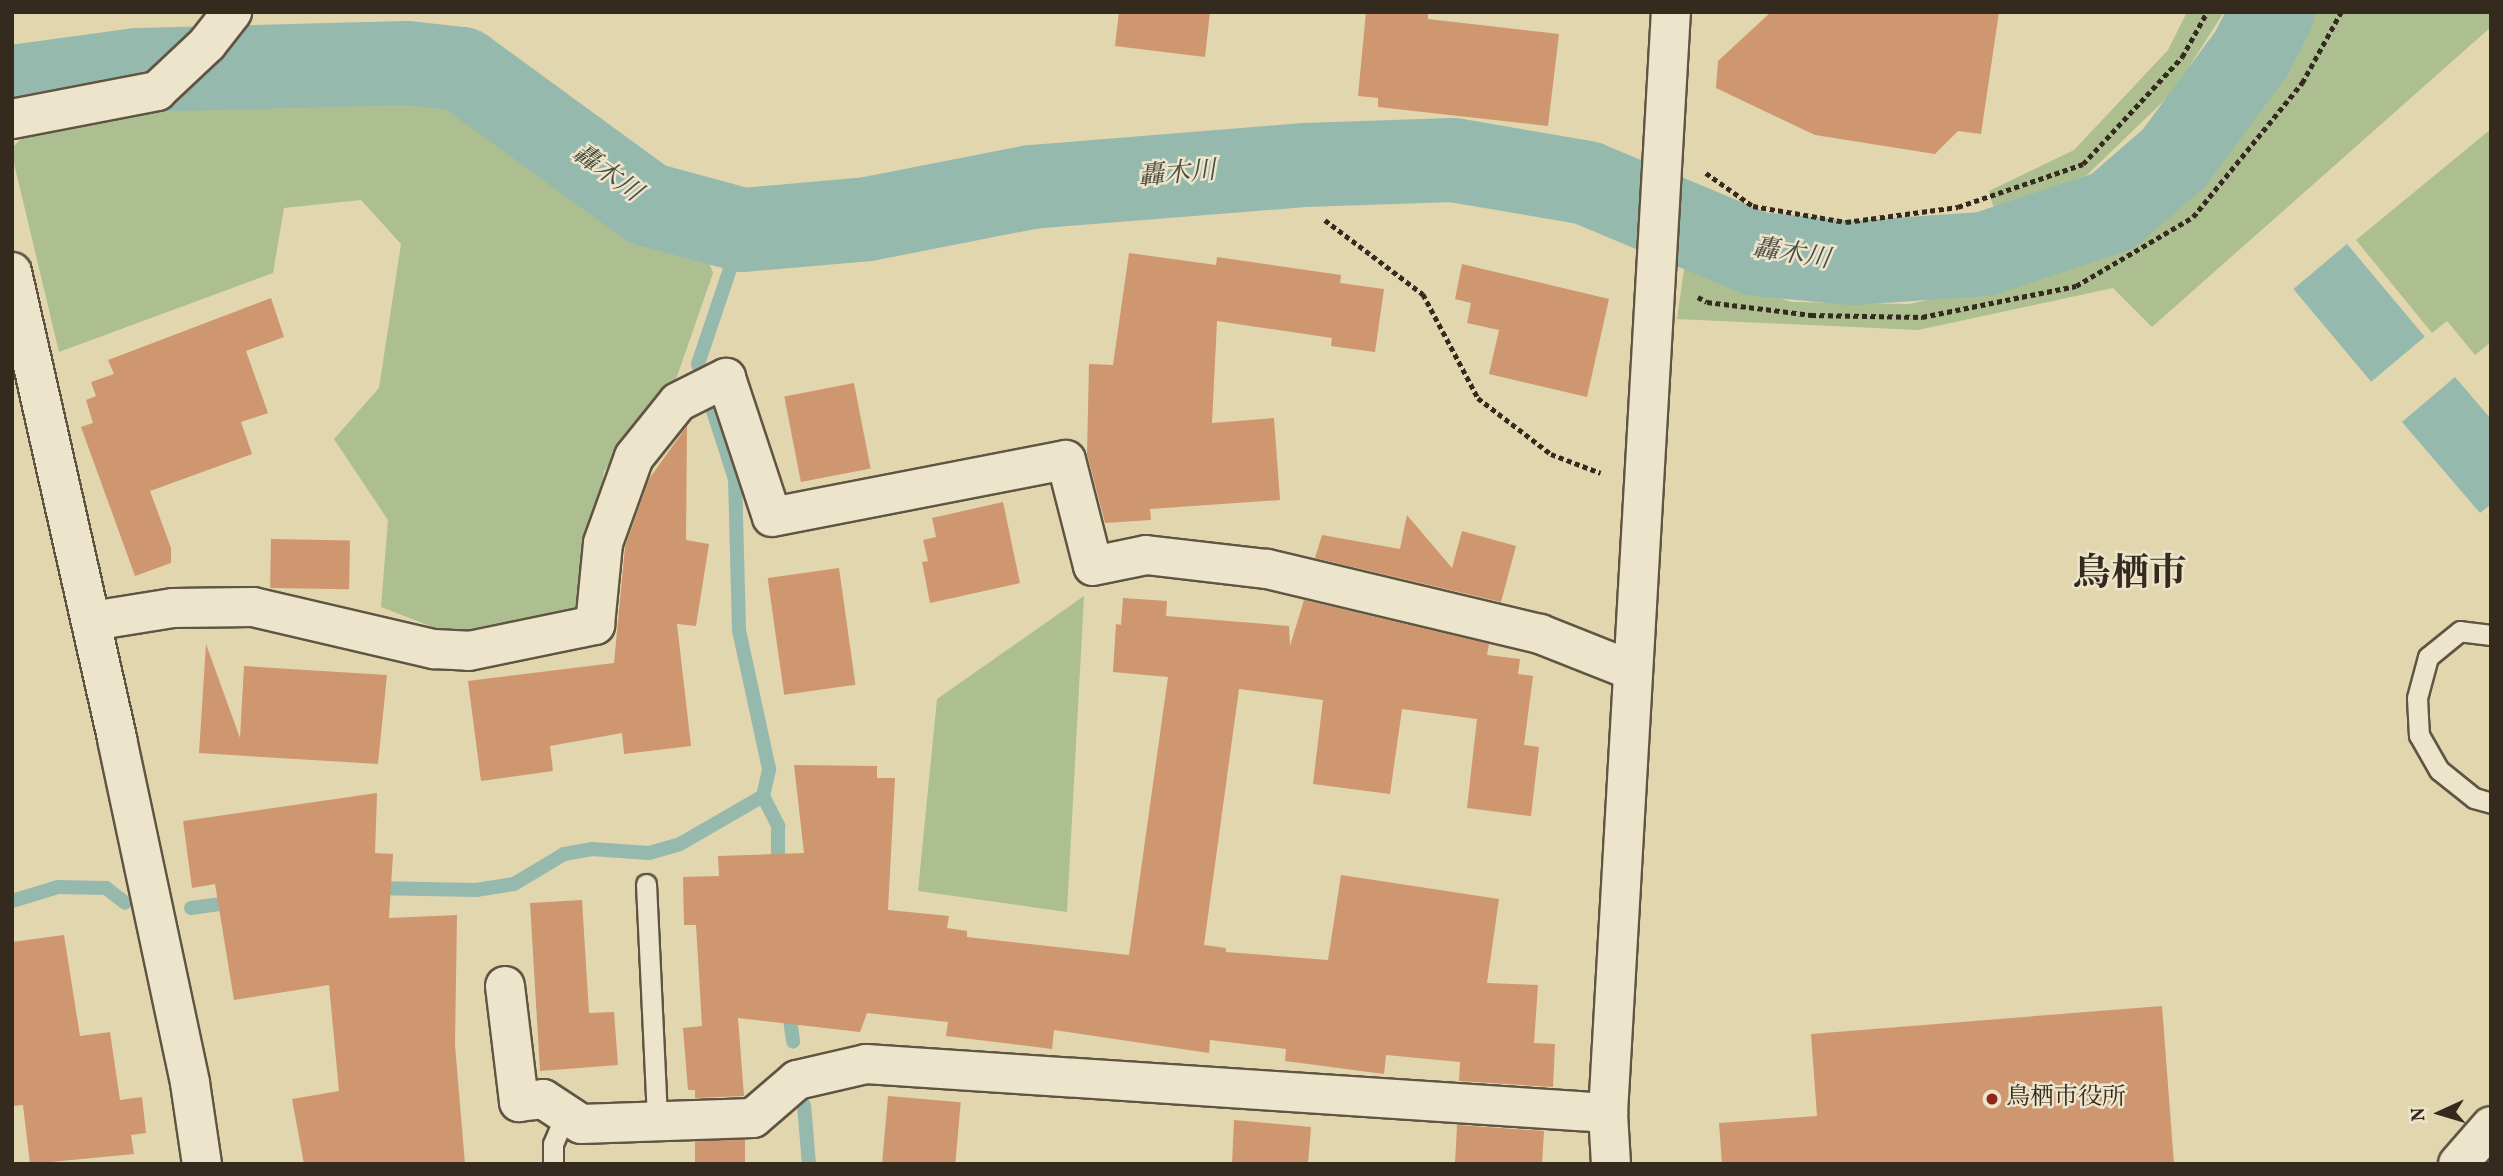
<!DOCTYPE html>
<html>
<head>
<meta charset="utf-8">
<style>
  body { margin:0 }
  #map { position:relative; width:2503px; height:1176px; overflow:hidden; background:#e2d6af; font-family:Vollkorn,"Noto Serif JP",serif }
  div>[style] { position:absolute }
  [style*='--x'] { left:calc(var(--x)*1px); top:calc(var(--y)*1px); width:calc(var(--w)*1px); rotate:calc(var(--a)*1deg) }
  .green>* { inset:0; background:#adbf90 }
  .water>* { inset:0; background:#95b9ac; transform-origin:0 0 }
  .stream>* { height:14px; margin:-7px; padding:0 7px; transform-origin:7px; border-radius:7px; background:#95b9ac }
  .river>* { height:84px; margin:-42px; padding:0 42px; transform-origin:42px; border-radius:42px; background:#95b9ac }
  .building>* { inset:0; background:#ce976f; transform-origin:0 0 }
  .path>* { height:4.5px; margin-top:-2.25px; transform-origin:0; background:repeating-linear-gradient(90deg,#342a1d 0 5px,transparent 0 8.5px) }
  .roads { filter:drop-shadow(2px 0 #605542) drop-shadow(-2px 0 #605542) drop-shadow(0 2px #605542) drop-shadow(0 -2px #605542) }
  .service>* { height:19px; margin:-9.5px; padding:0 9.5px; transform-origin:9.5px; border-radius:9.5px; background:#ece4cb }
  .minor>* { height:38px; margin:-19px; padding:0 19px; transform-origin:19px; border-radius:19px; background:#ece4cb }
  .tertiary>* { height:38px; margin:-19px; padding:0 19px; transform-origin:19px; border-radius:19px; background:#ece4cb }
  .dots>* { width:19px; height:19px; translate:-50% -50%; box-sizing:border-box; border:4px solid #ece4cb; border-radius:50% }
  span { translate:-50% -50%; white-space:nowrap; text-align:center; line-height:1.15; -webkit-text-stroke:5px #ece4cb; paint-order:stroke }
  .poi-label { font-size:24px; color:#342a1d }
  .left { translate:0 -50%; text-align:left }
  .water-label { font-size:26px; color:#4c4e41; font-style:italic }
  .town-label { font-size:38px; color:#342a1d; font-weight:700 }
  .frame { position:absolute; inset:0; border:14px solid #342a1d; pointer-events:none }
  .north { position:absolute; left:2405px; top:1078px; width:70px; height:70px; -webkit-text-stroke:5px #ece4cb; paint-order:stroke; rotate:266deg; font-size:19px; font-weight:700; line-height:28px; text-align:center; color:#342a1d }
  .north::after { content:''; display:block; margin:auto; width:24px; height:32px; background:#342a1d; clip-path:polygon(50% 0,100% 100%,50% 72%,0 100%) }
</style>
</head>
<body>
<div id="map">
  <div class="green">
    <div style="clip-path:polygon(2187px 12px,2224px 12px,2173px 92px,2087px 175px,1995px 213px,1989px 191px,2074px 150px,2168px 50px)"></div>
    <div style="clip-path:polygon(2308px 12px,2491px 12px,2491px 27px,2152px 327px,2113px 288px,1918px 330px,1677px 319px,1684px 269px,1792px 302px,1909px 304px,2049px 275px,2179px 202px,2270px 85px)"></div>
    <div style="clip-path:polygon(398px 86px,454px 100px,625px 221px,700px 238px,713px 273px,673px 388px,604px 471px,588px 597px,569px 615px,448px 633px,381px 607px,388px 520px,334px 439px,379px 388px,401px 244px,361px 200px,284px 208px,273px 273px,59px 352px,12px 155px,12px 148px,30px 130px,179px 101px,201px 89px)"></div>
    <div style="clip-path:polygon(2491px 129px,2491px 342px,2475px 355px,2447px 321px,2432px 333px,2356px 240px)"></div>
    <div style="clip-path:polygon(1084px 596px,1067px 912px,918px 891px,937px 699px)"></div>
  </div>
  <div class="water">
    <div style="left:2347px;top:244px;width:121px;height:70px;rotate:50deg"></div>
    <div style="clip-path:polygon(2455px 377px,2491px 419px,2491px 504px,2480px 513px,2402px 422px)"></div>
  </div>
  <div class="stream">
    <div style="--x:763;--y:796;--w:34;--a:63"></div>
    <div style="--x:778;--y:826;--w:47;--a:90"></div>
    <div style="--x:373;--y:888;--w:103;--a:1.1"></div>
    <div style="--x:476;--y:890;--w:38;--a:-9"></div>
    <div style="--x:514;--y:884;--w:58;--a:-31"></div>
    <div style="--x:564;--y:854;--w:27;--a:-10"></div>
    <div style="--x:591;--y:849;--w:58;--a:3.9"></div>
    <div style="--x:649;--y:853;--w:32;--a:-16"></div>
    <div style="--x:680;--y:844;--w:96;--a:-30"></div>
    <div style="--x:763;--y:796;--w:28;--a:-77"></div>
    <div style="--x:769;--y:769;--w:142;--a:-102.2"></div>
    <div style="--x:739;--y:630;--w:151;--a:-91.5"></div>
    <div style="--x:735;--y:479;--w:121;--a:-107.8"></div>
    <div style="--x:698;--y:364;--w:141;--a:-71.4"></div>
    <div style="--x:12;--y:901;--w:48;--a:-16.9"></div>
    <div style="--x:58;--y:887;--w:48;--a:1.2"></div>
    <div style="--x:106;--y:888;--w:24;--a:38"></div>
    <div style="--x:191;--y:908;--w:43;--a:-7.9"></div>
    <div style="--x:788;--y:1005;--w:37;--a:82"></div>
    <div style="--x:804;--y:1105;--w:59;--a:85.2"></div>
  </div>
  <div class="river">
    <div style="--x:12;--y:87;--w:127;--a:-7.7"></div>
    <div style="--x:138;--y:70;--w:269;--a:-1.5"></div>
    <div style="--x:407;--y:63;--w:55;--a:6.2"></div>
    <div style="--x:462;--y:69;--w:229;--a:36.1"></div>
    <div style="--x:647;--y:204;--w:99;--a:15.2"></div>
    <div style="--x:743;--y:230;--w:125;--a:-5"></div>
    <div style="--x:868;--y:219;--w:166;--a:-11.1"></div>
    <div style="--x:1031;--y:187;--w:275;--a:-4.6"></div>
    <div style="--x:1305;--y:165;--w:148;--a:-1.9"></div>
    <div style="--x:1453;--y:160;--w:136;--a:9.7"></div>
    <div style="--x:1587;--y:183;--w:184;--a:22.7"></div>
    <div style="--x:1757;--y:254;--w:95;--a:5.4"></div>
    <div style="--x:1852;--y:263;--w:132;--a:-3.9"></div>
    <div style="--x:1984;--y:254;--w:136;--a:-18.4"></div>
    <div style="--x:2113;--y:211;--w:81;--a:-41"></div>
    <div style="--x:2174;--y:158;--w:129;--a:-53.5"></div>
    <div style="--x:2251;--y:54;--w:47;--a:-62.4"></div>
  </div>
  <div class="building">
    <div style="clip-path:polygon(1119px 12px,1210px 12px,1205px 57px,1115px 46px)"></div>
    <div style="clip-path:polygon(1366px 12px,1428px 12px,1428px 19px,1559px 34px,1548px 126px,1378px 107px,1378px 98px,1358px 96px)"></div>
    <div style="clip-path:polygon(1771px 12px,1999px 12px,1981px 134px,1958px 131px,1935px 154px,1815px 135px,1716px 88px,1718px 61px)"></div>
    <div style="clip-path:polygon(1129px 253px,1216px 265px,1217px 257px,1341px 275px,1340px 283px,1384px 289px,1375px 352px,1331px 346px,1332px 338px,1217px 321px,1212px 423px,1274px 418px,1280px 500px,1150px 509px,1151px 520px,1105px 523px,1087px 454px,1089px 364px,1113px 365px)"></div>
    <div style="clip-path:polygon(1462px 264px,1609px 299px,1587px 397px,1489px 374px,1499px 330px,1467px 323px,1471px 303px,1455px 299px)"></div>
    <div style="clip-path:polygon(271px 298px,284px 337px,246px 351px,268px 413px,241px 422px,252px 454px,150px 491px,171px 548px,171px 563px,135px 576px,81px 427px,93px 423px,86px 400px,96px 396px,91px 382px,114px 374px,108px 360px)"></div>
    <div style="left:854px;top:383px;width:87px;height:71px;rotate:79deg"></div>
    <div style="clip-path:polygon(687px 426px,686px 540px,709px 544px,696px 626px,677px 624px,691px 746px,624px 754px,622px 733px,550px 746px,553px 771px,481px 781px,468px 681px,614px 663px,625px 547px,649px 479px)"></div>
    <div style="clip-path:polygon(1003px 502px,1020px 583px,930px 603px,922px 562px,928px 561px,923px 540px,936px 537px,932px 518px)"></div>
    <div style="clip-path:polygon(1407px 515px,1452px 568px,1462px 531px,1516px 546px,1501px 602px,1315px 558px,1322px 535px,1400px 549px)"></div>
    <div style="left:271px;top:539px;width:79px;height:49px;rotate:1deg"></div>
    <div style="left:839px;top:568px;width:118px;height:72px;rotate:82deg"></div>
    <div style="clip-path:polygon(1123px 598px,1167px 601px,1166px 616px,1289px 626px,1290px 646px,1304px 600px,1489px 644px,1487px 655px,1520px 659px,1518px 674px,1533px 676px,1524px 745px,1539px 747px,1531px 816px,1467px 808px,1477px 719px,1402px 709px,1390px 794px,1313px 784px,1323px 700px,1239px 689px,1204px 945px,1226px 948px,1226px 952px,1328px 960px,1341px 875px,1499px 899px,1487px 983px,1538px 985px,1534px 1043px,1555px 1044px,1553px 1087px,1459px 1081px,1460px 1062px,1386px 1055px,1384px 1074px,1285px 1061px,1286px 1049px,1210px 1040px,1209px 1053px,1054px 1030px,1052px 1049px,946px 1036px,948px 1022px,867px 1013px,860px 1032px,738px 1018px,744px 1096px,695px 1098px,695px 1090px,688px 1090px,683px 1028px,702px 1026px,696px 925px,684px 925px,683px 877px,719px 876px,718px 856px,804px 853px,794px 765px,877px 766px,877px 778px,895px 778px,888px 910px,949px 916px,947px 928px,967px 931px,967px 937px,1129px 955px,1168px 677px,1113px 672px,1116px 624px,1121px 625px)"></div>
    <div style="clip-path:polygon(206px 644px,240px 738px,244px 666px,387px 675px,378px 764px,199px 753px)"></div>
    <div style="clip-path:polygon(377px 793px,375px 853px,393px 854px,389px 918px,457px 915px,455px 1045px,465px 1164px,304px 1164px,292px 1099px,339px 1091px,329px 985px,234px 1000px,215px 884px,192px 888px,183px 821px)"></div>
    <div style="clip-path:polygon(582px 900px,589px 1013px,614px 1012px,618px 1065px,540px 1071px,530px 903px)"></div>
    <div style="clip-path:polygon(64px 935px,80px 1036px,110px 1032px,120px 1100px,142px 1097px,146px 1133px,131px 1135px,134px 1154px,30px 1164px,23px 1105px,12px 1106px,12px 942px)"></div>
    <div style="clip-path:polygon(2162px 1006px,2174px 1164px,1722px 1164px,1719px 1123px,1817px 1116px,1811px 1034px)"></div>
    <div style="left:888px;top:1096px;width:73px;height:68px;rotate:5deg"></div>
    <div style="clip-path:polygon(1234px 1120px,1311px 1127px,1308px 1164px,1232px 1164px)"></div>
    <div style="clip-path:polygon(1457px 1125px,1544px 1131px,1542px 1164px,1455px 1164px)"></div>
    <div style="left:745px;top:1140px;width:24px;height:50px;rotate:90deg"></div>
  </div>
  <div class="path">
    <div style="--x:1706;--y:173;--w:57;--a:35.1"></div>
    <div style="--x:1753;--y:206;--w:94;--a:9.8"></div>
    <div style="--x:1846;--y:222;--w:113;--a:-7.6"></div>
    <div style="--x:1958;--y:207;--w:132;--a:-19"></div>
    <div style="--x:2083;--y:164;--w:146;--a:-47.2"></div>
    <div style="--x:2182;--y:57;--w:51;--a:-60.9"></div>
    <div style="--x:1325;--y:220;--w:123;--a:37.1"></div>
    <div style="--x:1423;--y:294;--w:118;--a:62.1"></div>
    <div style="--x:1478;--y:398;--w:92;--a:37.5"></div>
    <div style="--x:1551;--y:454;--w:53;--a:20.8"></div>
    <div style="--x:1698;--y:297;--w:10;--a:29"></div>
    <div style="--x:1707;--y:302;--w:105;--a:7.1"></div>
    <div style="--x:1811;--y:315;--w:111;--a:1"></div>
    <div style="--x:1922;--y:317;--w:157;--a:-11.4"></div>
    <div style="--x:2076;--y:286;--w:136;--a:-30.5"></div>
    <div style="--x:2193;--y:217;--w:173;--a:-50.9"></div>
    <div style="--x:2302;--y:83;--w:81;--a:-61.2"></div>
  </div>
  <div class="roads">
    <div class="service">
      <div style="--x:2491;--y:635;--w:31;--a:-173"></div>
      <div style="--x:2460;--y:631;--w:41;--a:140.9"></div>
      <div style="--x:2428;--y:657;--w:42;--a:105"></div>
      <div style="--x:2417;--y:698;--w:37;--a:87"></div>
      <div style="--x:2419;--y:735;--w:40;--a:60.3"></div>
      <div style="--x:2439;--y:770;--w:45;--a:38.7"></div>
      <div style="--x:2474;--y:798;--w:18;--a:16"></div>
      <div style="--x:646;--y:884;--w:237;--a:87.3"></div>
      <div style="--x:553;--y:1164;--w:20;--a:-90"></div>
      <div style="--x:553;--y:1144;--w:33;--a:-67"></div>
    </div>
    <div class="minor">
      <div style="--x:12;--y:119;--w:148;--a:-10.9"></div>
      <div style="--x:157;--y:91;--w:69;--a:-43.2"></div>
      <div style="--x:207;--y:44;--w:41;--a:-52"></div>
      <div style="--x:92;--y:621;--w:82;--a:-9.1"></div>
      <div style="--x:173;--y:608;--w:80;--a:-0.7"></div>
      <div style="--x:253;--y:607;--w:186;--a:13.1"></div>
      <div style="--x:434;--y:649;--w:35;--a:3"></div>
      <div style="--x:469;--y:651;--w:129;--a:-11.7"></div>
      <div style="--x:595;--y:625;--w:82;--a:-84.4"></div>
      <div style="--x:603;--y:543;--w:91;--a:-70.2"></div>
      <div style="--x:634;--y:457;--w:70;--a:-51.3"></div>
      <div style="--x:678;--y:402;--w:54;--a:-26.6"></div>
      <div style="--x:726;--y:378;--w:146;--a:71.7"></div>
      <div style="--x:772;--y:517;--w:299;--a:-11"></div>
      <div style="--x:1066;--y:460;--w:109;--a:75.7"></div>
      <div style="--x:1093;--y:566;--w:54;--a:-11.7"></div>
      <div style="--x:1146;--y:555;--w:122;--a:6.6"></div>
      <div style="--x:1267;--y:569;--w:281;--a:13.4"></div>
      <div style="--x:1540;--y:634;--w:98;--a:21.6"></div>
      <div style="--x:505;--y:986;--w:117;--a:83.1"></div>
      <div style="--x:519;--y:1102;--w:24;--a:-7"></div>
      <div style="--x:543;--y:1099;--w:45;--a:33.3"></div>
      <div style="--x:581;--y:1124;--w:172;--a:-2"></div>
      <div style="--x:753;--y:1118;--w:58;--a:-40.8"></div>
      <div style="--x:797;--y:1080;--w:71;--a:-13.1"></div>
      <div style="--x:866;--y:1064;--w:744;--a:3.78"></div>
      <div style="--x:1611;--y:1164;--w:51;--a:-93.4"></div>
      <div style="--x:1608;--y:1113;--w:1103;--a:-86.73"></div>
      <div style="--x:2458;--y:1164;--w:50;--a:-49"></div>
    </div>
    <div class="tertiary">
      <div style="--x:12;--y:272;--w:479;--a:77.3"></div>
      <div style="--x:117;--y:739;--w:352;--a:78"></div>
      <div style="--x:190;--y:1083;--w:82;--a:81.6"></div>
    </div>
  </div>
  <div class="dots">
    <div style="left:1992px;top:1099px;background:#8f2418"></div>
  </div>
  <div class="poi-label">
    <span class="left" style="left:2006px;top:1099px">鳥栖市役所</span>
  </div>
  <div class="water-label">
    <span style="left:606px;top:174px;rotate:36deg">轟木川</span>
    <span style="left:1177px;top:175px;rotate:-5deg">轟木川</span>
    <span style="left:1791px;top:255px;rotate:9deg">轟木川</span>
  </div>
  <div class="town-label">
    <span style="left:2130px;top:576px">鳥栖市</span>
  </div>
  <div class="frame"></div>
  <div class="north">N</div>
</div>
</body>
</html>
